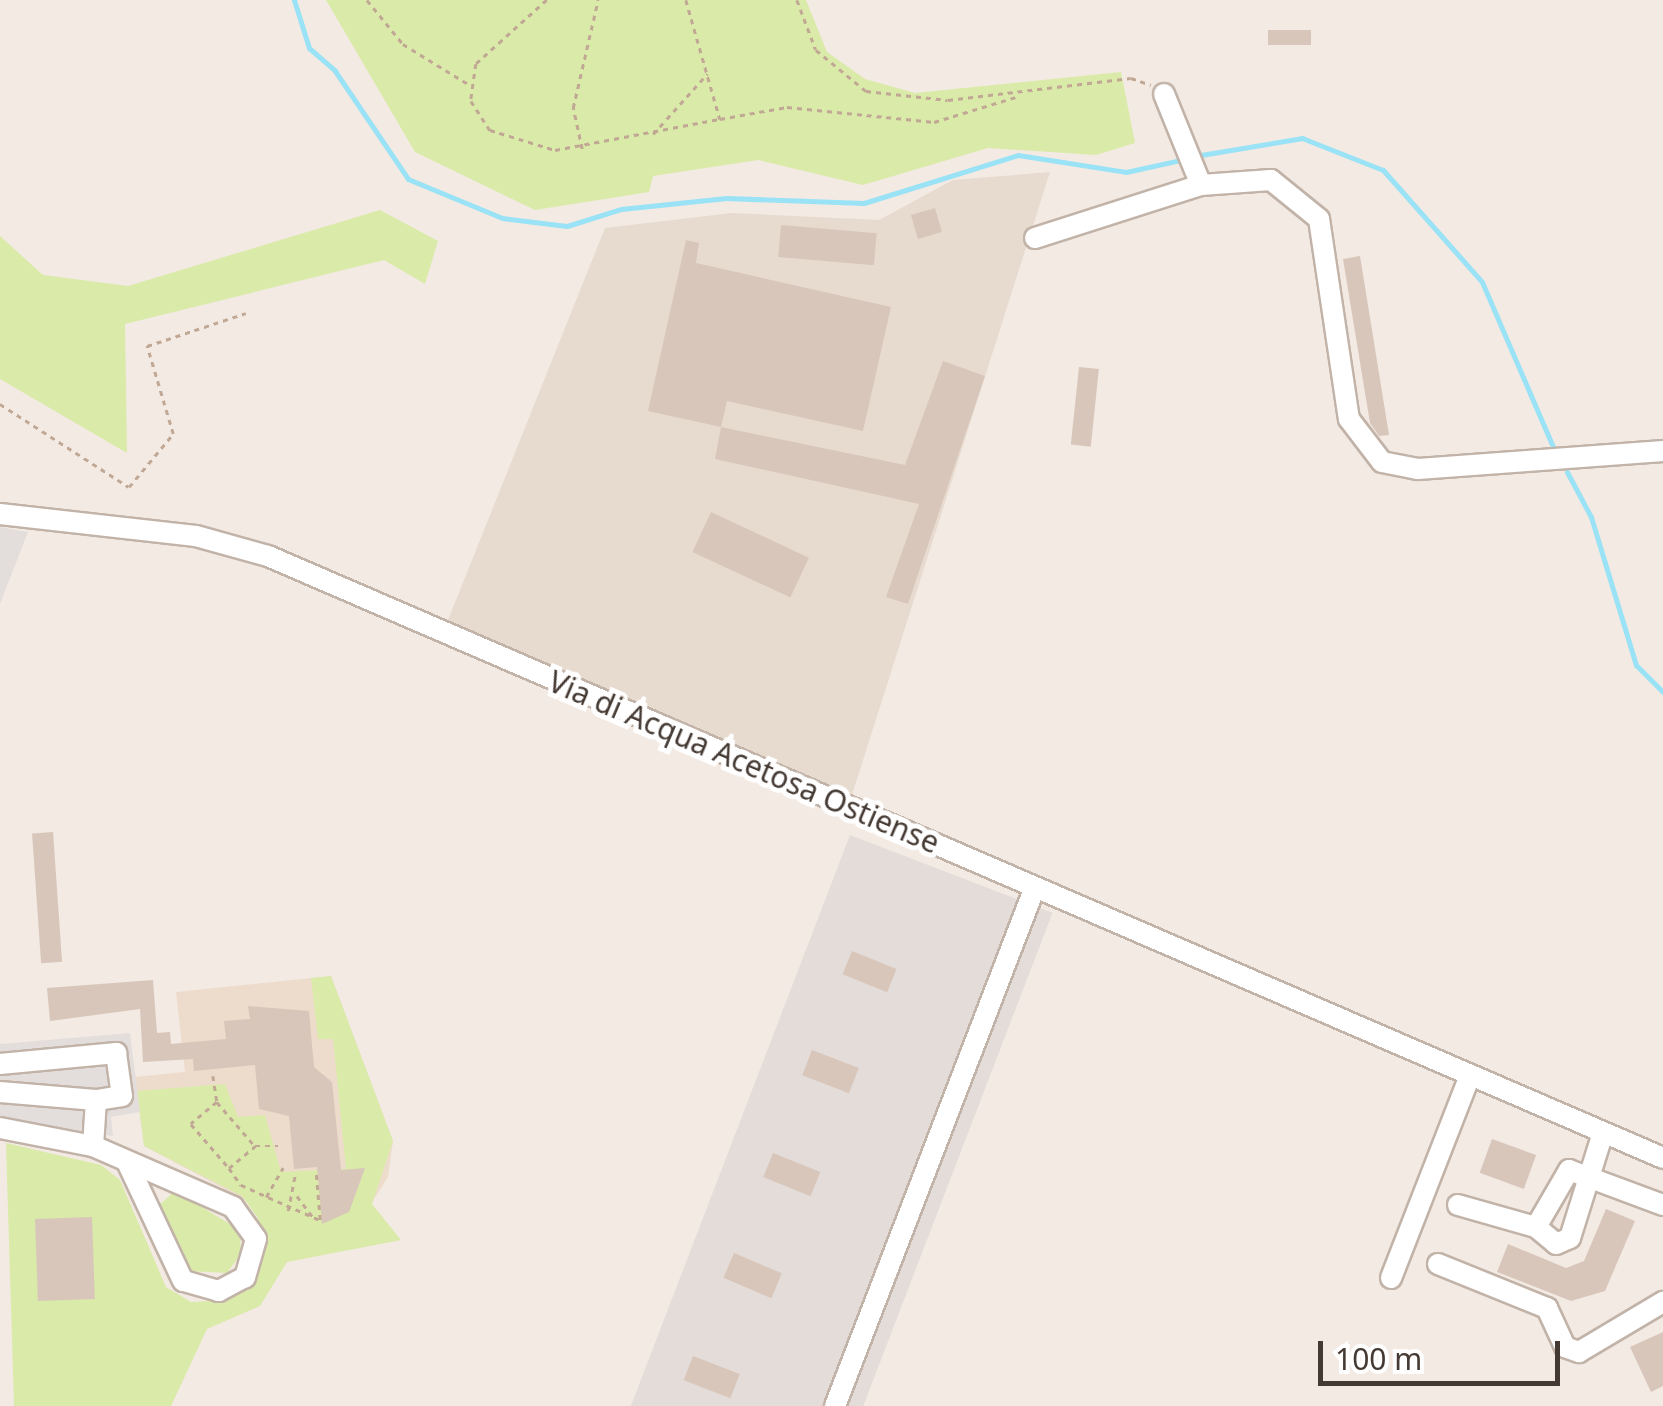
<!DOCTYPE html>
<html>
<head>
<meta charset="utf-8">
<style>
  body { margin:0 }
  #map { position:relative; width:1663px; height:1406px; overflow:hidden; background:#f3eae3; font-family:"Noto Sans",sans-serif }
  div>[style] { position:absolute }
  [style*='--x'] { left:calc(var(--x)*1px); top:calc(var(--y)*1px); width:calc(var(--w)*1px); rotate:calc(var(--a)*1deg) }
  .residential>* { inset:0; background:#e7dbd0 }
  .industrial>* { inset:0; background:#e4dcd8; transform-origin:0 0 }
  .education>* { inset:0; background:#eddccb }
  .green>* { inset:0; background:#daeaa8 }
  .parking>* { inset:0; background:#e3dedc }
  .stream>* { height:5px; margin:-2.5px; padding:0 2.5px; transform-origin:2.5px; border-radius:2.5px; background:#9ae2f5 }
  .building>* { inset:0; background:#d8c6ba; transform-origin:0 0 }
  .path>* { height:2.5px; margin-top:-1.25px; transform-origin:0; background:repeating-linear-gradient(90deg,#c1a895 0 5px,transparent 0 10px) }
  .roads { filter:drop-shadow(2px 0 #c2b3a8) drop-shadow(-2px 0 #c2b3a8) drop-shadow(0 2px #c2b3a8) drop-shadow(0 -2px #c2b3a8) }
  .minor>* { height:20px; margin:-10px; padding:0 10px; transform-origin:10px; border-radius:10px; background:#fff }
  span { translate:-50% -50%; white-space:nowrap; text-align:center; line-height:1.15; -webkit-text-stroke:10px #fff; paint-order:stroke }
  .street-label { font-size:30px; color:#453a33 }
  .scale { position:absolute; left:1318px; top:1341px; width:242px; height:45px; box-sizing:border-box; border:5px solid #453a33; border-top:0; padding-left:12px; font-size:30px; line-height:35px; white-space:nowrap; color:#453a33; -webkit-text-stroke:8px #fff; paint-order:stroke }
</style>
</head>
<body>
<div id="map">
  <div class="residential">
    <div style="clip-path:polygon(1050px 172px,851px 798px,444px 630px,605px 228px,732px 213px,879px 220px,953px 180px)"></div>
  </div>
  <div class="industrial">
    <div style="left:850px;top:835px;width:217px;height:612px;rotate:21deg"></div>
  </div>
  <div class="education">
    <div style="clip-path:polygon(331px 976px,393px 1141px,388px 1177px,369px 1207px,291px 1224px,144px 1146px,135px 1077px,185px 1072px,176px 992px)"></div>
  </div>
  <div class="green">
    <div style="clip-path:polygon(326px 0,806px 0,827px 52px,865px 79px,915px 93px,1121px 72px,1135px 143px,1096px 155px,988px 148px,863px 185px,758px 160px,653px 176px,649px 192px,535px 210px,415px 152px)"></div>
    <div style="clip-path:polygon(380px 210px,438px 241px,425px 284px,384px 260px,125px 324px,127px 453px,0 379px,0 236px,43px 275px,128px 286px)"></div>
    <div style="clip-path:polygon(331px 976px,393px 1141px,372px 1204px,401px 1240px,287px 1262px,260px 1306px,207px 1329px,171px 1406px,14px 1406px,6px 1143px,101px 1165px,120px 1180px,166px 1287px,191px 1302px,229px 1300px,260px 1264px,258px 1218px,242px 1196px,144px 1146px,137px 1091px,225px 1084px,238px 1117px,265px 1115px,281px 1172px,346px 1169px,333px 1039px,318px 1039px,311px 978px)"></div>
    <div style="clip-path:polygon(175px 1191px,240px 1230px,241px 1254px,227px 1273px,189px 1271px,158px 1206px)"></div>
  </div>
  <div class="parking">
    <div style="clip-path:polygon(0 527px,28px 532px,0 604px)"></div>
    <div style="clip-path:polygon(130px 1033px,140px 1112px,111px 1117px,113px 1136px,0 1119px,0 1044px)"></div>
  </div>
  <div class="stream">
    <div style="--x:294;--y:0;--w:50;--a:72.6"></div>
    <div style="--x:309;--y:48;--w:35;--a:41"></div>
    <div style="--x:335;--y:71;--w:130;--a:55.9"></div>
    <div style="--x:408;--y:179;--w:102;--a:22.5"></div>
    <div style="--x:502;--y:218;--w:65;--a:7"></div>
    <div style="--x:567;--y:226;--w:57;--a:-17.5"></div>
    <div style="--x:621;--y:209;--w:106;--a:-6"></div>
    <div style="--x:726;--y:198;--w:138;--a:2.1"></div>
    <div style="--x:864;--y:203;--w:161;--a:-17.3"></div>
    <div style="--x:1018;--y:155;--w:109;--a:8.9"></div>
    <div style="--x:1126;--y:172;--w:60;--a:-12.4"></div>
    <div style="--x:1195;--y:156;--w:109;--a:-9.5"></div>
    <div style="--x:1302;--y:138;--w:87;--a:21.6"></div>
    <div style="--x:1383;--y:170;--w:149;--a:48.5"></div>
    <div style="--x:1482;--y:282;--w:180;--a:66.7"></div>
    <div style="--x:1567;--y:472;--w:51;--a:61.9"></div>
    <div style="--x:1591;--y:517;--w:155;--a:73.1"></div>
    <div style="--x:1636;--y:665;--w:38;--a:45"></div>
  </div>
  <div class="building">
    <div style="left:1311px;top:30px;width:15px;height:43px;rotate:90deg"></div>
    <div style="left:935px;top:208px;width:25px;height:25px;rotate:74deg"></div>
    <div style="left:781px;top:225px;width:96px;height:32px;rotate:5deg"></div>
    <div style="clip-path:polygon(686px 240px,699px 243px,696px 263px,891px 307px,863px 431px,727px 401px,721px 427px,648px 411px)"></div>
    <div style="clip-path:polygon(1360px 256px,1389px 435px,1379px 436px,1370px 423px,1343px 259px)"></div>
    <div style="clip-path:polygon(943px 361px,985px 376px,908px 604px,886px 597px,919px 504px,715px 459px,721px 427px,905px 465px)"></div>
    <div style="left:1079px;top:367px;width:20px;height:78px;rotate:6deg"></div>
    <div style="left:711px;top:512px;width:108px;height:44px;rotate:25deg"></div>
    <div style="left:53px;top:832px;width:130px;height:21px;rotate:86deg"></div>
    <div style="left:852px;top:951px;width:48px;height:25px;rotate:22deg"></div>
    <div style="clip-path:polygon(153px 980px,157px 1033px,170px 1032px,171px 1044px,226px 1039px,224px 1021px,250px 1019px,248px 1006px,309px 1011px,314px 1067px,332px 1082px,341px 1170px,365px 1168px,349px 1212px,322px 1224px,317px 1167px,294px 1169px,289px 1116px,259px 1109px,255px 1065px,194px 1071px,193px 1059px,143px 1062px,140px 1009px,50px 1021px,47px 988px)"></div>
    <div style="left:812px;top:1050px;width:50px;height:27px;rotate:21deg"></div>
    <div style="left:1492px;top:1139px;width:47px;height:36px;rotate:20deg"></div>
    <div style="left:773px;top:1153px;width:51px;height:26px;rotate:22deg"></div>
    <div style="clip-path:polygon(1606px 1209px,1635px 1221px,1605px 1291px,1571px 1301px,1497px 1272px,1508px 1244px,1566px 1268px,1584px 1261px)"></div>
    <div style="left:92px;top:1217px;width:82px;height:57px;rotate:88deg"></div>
    <div style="left:734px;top:1253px;width:52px;height:27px;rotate:23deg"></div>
    <div style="clip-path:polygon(1663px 1332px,1663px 1386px,1651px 1392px,1630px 1347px)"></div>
    <div style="left:693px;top:1356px;width:50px;height:26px;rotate:21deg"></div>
  </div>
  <div class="path">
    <div style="--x:367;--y:0;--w:57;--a:50.7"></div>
    <div style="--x:403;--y:44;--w:76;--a:31.6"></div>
    <div style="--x:547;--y:0;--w:96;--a:138"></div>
    <div style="--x:476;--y:64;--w:37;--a:98"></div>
    <div style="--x:471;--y:101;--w:35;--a:57"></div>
    <div style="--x:490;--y:130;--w:68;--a:17.1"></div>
    <div style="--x:555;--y:150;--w:167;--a:-10.7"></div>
    <div style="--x:686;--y:0;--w:124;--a:74.1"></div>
    <div style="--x:720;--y:119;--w:68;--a:-10.2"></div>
    <div style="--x:787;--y:107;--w:148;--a:5.8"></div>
    <div style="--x:934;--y:122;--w:86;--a:-17"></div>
    <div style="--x:797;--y:0;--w:53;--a:69.2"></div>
    <div style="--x:816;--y:50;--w:65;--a:39.4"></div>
    <div style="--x:866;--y:91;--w:82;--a:6.3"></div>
    <div style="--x:948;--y:100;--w:184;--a:-6.9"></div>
    <div style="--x:1131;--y:78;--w:21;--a:19"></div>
    <div style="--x:653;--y:134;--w:81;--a:-48"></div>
    <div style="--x:582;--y:149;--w:42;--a:-102.4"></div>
    <div style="--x:573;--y:108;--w:111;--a:-77"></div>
    <div style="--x:0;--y:404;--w:153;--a:32.8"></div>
    <div style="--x:129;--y:487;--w:69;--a:-50.3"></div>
    <div style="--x:173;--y:434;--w:92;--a:-106.5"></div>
    <div style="--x:147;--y:346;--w:104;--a:-18.4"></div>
    <div style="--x:213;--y:1076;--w:26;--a:81"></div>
    <div style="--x:217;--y:1102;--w:57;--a:49.3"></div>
    <div style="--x:217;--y:1102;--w:34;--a:140"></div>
    <div style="--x:191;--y:1124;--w:58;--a:49.2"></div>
    <div style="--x:229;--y:1168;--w:34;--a:-40"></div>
    <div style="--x:255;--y:1146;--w:23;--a:0"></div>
    <div style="--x:229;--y:1168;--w:21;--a:55"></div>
    <div style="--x:241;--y:1185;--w:86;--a:23.9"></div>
    <div style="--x:320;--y:1220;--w:47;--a:-94.9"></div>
    <div style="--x:297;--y:1196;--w:26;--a:53"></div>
    <div style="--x:266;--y:1197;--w:34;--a:-60"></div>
    <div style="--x:288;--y:1211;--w:37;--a:-79"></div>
  </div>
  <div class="roads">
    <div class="minor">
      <div style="--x:1164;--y:94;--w:98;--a:67.9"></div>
      <div style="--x:1035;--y:238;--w:174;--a:-17.7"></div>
      <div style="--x:1201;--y:185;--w:70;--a:-4.1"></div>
      <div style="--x:1271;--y:180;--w:62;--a:39.1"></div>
      <div style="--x:1319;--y:219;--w:202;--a:81.5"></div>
      <div style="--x:1349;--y:419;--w:54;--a:52.5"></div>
      <div style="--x:1382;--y:462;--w:37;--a:11"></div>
      <div style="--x:1418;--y:469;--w:246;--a:-4.2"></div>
      <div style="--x:0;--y:514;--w:197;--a:6.4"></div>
      <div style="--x:196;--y:536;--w:75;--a:15.5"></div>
      <div style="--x:268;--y:556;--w:1519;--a:23.34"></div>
      <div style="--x:0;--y:1064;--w:117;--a:-5.4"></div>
      <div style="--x:116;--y:1053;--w:43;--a:82.1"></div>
      <div style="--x:122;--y:1096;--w:26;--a:171"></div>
      <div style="--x:96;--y:1100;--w:46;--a:93.7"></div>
      <div style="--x:0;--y:1092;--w:96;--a:4.8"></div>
      <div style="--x:0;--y:1128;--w:95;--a:11"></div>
      <div style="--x:93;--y:1146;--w:153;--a:23.5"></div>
      <div style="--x:233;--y:1207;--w:39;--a:54"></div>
      <div style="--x:256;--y:1239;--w:40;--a:106"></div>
      <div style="--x:245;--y:1277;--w:30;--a:152"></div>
      <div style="--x:219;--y:1291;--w:37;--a:-164"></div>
      <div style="--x:183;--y:1281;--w:132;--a:-115.2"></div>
      <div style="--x:1458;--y:1205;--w:81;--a:15.8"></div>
      <div style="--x:1536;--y:1227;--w:66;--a:-59.9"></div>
      <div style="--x:1569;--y:1170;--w:100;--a:20.4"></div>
      <div style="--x:1536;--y:1227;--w:26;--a:40"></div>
      <div style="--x:1556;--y:1244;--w:15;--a:-23"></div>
      <div style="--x:1570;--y:1238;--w:110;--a:-72.6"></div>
      <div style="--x:1438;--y:1264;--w:118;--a:22"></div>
      <div style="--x:1547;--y:1308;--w:43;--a:65.2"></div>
      <div style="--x:1565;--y:1347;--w:15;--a:20"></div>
      <div style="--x:1579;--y:1352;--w:98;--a:-30.8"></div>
      <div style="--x:1391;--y:1278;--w:218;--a:-68.7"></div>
      <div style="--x:835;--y:1406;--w:556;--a:-68.93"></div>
    </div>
  </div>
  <div class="street-label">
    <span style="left:744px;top:762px;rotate:23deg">Via di Acqua Acetosa Ostiense</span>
  </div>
  <div class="scale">100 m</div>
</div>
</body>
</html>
